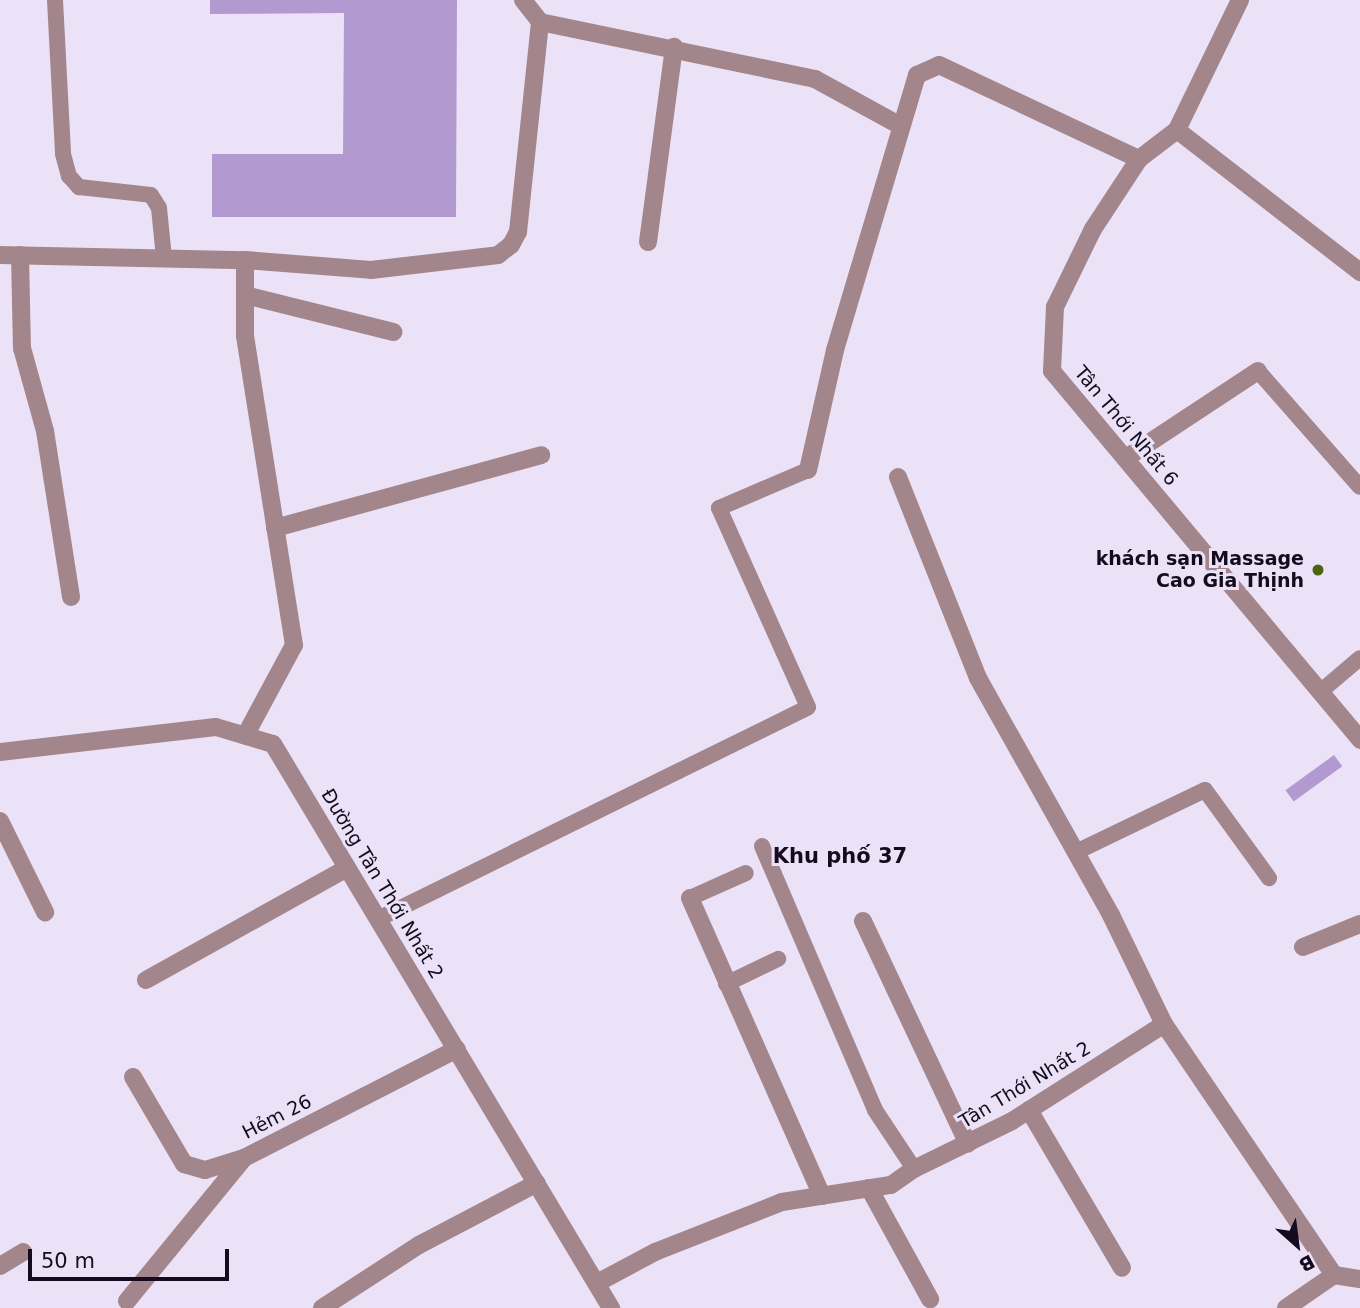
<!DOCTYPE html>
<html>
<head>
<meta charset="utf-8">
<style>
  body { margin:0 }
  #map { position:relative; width:1360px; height:1308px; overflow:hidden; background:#ebe2f8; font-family:"DejaVu Sans",sans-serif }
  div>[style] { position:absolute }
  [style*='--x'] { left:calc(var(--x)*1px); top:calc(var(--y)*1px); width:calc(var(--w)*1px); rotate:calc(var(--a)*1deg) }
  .building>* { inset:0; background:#b29ad0; transform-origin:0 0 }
  .service>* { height:16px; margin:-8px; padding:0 8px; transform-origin:8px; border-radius:8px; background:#a3868b }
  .minor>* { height:18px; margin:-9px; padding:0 9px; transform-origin:9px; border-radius:9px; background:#a3868b }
  .tertiary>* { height:18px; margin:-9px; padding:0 9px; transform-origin:9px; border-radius:9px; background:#a3868b }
  .dots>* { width:19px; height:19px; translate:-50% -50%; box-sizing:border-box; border:4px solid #ebe2f8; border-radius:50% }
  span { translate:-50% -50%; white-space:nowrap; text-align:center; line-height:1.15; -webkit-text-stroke:6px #ebe2f8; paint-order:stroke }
  .street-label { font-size:19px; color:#140b1e }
  .poi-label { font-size:19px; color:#140b1e; font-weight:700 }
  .right { translate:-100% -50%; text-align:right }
  .neighbourhood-label { font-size:21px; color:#140b1e; font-weight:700 }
  .north { position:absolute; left:1262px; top:1210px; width:70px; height:70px; -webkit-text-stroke:5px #ebe2f8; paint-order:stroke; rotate:152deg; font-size:19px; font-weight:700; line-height:28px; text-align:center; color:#140b1e }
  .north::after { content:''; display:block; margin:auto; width:24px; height:32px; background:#140b1e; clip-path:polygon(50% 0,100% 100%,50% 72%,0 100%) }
  .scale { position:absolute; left:28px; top:1249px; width:201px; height:32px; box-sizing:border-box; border:4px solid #140b1e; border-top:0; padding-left:9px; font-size:21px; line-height:24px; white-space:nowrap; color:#140b1e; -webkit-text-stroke:5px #ebe2f8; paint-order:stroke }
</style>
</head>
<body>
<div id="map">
  <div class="building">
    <div style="clip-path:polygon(210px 0,457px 0,456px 217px,212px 217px,212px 154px,343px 154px,344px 13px,210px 14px)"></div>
    <div style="left:1334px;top:755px;width:14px;height:60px;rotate:54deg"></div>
  </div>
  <div class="service">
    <div style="--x:55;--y:0;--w:154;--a:87"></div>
    <div style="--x:63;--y:154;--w:23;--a:75"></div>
    <div style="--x:69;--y:176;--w:15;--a:48"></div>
    <div style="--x:79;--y:187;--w:72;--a:6.3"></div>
    <div style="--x:151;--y:195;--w:15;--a:58"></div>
    <div style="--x:159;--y:208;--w:50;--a:84.3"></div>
    <div style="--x:1258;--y:371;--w:154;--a:48.7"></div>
    <div style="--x:1320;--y:692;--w:52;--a:-40.4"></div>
    <div style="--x:762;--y:846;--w:287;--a:66.8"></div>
    <div style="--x:875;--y:1110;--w:71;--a:56.5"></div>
    <div style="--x:1076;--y:852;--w:143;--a:-25.7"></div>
    <div style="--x:1205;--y:790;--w:109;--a:54"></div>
    <div style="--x:690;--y:898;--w:61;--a:-24.1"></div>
    <div style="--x:378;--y:919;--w:479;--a:-26.2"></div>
    <div style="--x:808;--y:707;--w:218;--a:-114.1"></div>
    <div style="--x:719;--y:508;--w:97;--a:-23.1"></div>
    <div style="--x:726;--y:984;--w:58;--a:-25.7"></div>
  </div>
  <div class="minor">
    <div style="--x:523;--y:0;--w:28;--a:52"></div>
    <div style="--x:1240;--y:0;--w:144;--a:115.9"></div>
    <div style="--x:1177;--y:130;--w:48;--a:142.7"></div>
    <div style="--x:1139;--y:159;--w:84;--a:123.3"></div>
    <div style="--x:1093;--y:229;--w:87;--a:116"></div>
    <div style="--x:1055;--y:307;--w:64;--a:92.7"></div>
    <div style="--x:1052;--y:371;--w:481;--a:50.1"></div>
    <div style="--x:540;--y:22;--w:281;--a:11.7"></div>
    <div style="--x:815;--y:79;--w:96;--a:28.7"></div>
    <div style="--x:1177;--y:130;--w:232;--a:37.8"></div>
    <div style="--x:648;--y:242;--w:197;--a:-82.4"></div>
    <div style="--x:0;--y:255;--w:245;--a:1.2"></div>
    <div style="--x:245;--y:260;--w:76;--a:90"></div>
    <div style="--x:245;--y:336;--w:313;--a:81"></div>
    <div style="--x:294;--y:645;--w:103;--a:118.3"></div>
    <div style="--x:20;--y:255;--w:93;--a:88.8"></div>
    <div style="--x:22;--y:348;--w:86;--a:74.5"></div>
    <div style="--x:45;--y:431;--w:168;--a:81.1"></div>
    <div style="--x:245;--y:260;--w:126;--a:4.5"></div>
    <div style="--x:371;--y:270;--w:128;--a:-6.7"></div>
    <div style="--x:498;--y:255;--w:16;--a:-38"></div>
    <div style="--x:511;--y:245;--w:15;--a:-62"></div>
    <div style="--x:518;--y:232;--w:211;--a:-84"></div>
    <div style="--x:245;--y:295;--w:153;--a:14"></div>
    <div style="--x:1126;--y:458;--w:158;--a:-33.4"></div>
    <div style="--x:808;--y:470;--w:123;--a:-77.3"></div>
    <div style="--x:835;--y:350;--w:287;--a:-73.4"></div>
    <div style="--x:917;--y:75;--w:24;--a:-24"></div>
    <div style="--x:939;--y:65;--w:221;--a:25.2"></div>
    <div style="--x:898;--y:477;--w:216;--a:68.3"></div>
    <div style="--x:978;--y:678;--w:272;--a:60.7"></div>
    <div style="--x:1111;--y:915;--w:121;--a:64.1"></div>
    <div style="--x:275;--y:528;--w:276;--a:-15.3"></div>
    <div style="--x:0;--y:821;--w:102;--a:63.7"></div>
    <div style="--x:690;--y:898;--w:326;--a:66.1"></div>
    <div style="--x:863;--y:921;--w:246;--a:64.8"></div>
    <div style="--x:1303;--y:947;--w:61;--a:-22"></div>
    <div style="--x:146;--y:980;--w:230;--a:-29.1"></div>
    <div style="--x:133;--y:1077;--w:101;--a:59.6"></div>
    <div style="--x:184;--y:1164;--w:22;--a:16"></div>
    <div style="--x:205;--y:1170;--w:41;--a:-17.1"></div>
    <div style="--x:1029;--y:1110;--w:183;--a:59.5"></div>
    <div style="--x:869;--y:1188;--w:127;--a:61.2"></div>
    <div style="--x:0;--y:1266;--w:27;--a:-31"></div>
    <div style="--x:597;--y:1283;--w:66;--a:-28.1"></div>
    <div style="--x:655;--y:1252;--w:136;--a:-21.5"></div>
    <div style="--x:782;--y:1202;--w:110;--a:-8.9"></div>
    <div style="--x:891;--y:1185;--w:28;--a:-35"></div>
    <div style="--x:914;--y:1169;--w:109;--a:-26.1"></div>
    <div style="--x:1012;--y:1121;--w:180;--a:-32.5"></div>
    <div style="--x:1164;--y:1024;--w:303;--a:55.9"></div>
    <div style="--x:1334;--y:1275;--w:26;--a:9"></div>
    <div style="--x:127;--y:1301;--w:185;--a:-50.7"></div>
    <div style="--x:244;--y:1158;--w:239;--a:-27.1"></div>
    <div style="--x:322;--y:1308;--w:116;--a:-33"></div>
    <div style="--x:419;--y:1245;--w:133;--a:-27.7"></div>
    <div style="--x:1286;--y:1308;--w:58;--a:-34.5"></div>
  </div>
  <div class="tertiary">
    <div style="--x:0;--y:752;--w:217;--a:-6.6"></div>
    <div style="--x:216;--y:727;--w:59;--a:16.6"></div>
    <div style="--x:273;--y:744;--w:658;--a:59.07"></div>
  </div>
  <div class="dots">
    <div style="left:1318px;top:570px;background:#4c6311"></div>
  </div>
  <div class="street-label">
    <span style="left:1126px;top:426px;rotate:50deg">Tân Thới Nhất 6</span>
    <span style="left:382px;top:884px;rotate:59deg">Đường Tân Thới Nhất 2</span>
    <span style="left:1025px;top:1085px;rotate:-31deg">Tân Thới Nhất 2</span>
    <span style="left:277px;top:1117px;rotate:-27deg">Hẻm 26</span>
  </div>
  <div class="poi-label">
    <span class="right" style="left:1304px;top:570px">khách sạn Massage<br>Cao Gia Thịnh</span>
  </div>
  <div class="neighbourhood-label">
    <span style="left:840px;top:856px">Khu phố 37</span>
  </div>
  <div class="north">B</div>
  <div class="scale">50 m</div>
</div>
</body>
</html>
